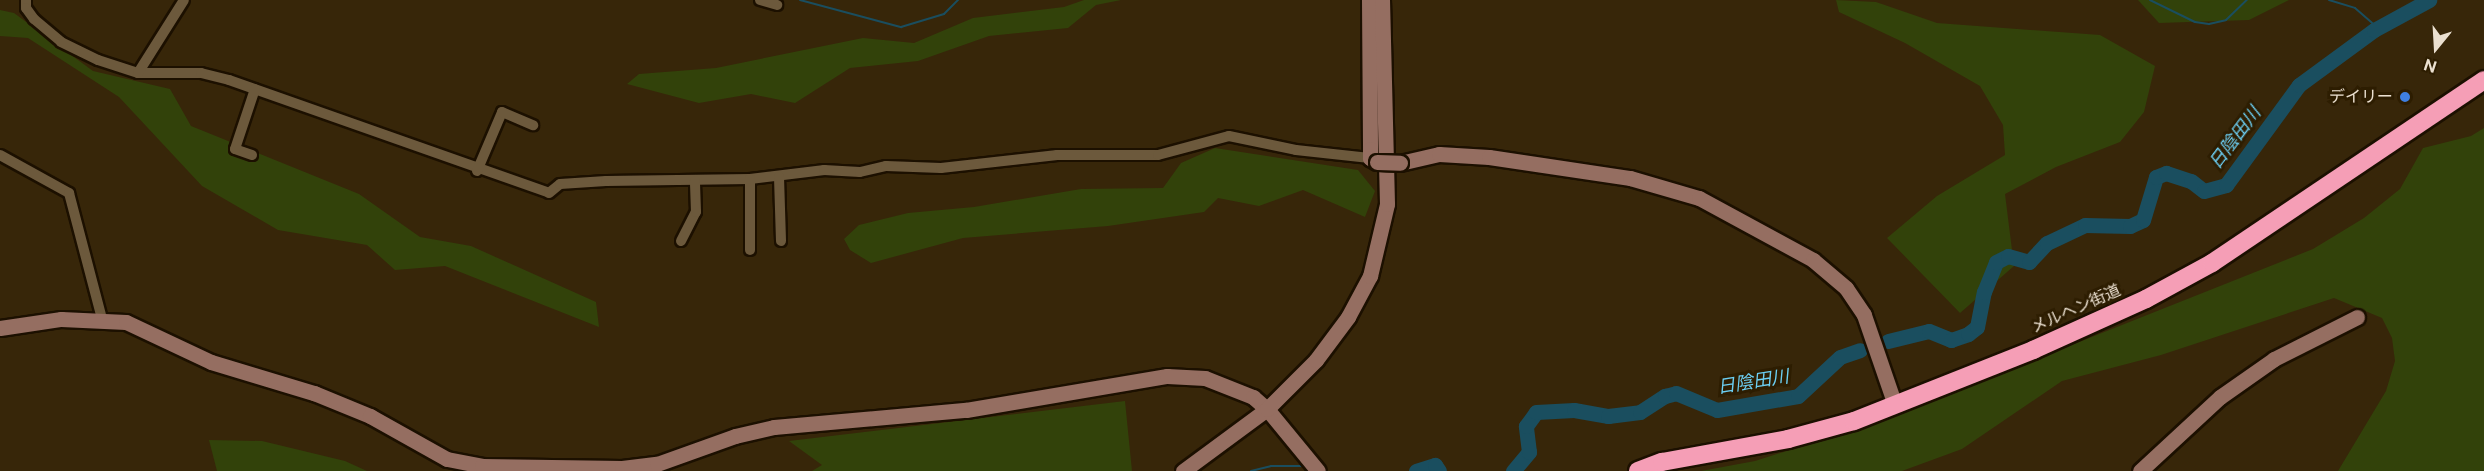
<!DOCTYPE html>
<html>
<head>
<meta charset="utf-8">
<style>
  body { margin:0 }
  #map { position:relative; width:2484px; height:471px; overflow:hidden; background:#372609; font-family:"Public Sans","Noto Sans JP",sans-serif }
  div>[style] { position:absolute }
  [style*='--x'] { left:calc(var(--x)*1px); top:calc(var(--y)*1px); width:calc(var(--w)*1px); rotate:calc(var(--a)*1deg) }
  .green>* { inset:0; background:#32420a }
  .stream>* { height:2px; margin:-1px; padding:0 1px; transform-origin:1px; border-radius:1px; background:#1a4e5f }
  .river>* { height:15px; margin:-7.5px; padding:0 7.5px; transform-origin:7.5px; border-radius:7.5px; background:#1a4e5f }
  .roads { filter:drop-shadow(2px 0 #1c1000) drop-shadow(-2px 0 #1c1000) drop-shadow(0 2px #1c1000) drop-shadow(0 -2px #1c1000) }
  .street>* { height:10px; margin:-5px; padding:0 5px; transform-origin:5px; border-radius:5px; background:#6c593c }
  .secondary>* { height:15px; margin:-7.5px; padding:0 7.5px; transform-origin:7.5px; border-radius:7.5px; background:#956e61 }
  .highway>* { height:18px; margin:-9px; padding:0 9px; transform-origin:9px; border-radius:9px; background:#f59eb6 }
  .bridges { filter:drop-shadow(2px 0 #1c1000) drop-shadow(-2px 0 #1c1000) drop-shadow(0 2px #1c1000) drop-shadow(0 -2px #1c1000) }
  .secondary-bridge>* { height:15px; margin:-7.5px; padding:0 7.5px; transform-origin:7.5px; border-radius:7.5px; background:#956e61 }
  .dots>* { width:16px; height:16px; translate:-50% -50%; box-sizing:border-box; border:3px solid #2d1d01; border-radius:50% }
  span { translate:-50% -50%; white-space:nowrap; text-align:center; line-height:1.15; -webkit-text-stroke:6px #2d1d01; paint-order:stroke }
  .poi-label { font-size:16px; color:#ebe0d0 }
  .right { translate:-100% -50%; text-align:right }
  .street-label { font-size:16px; color:#ebe0d0 }
  .water-label { font-size:18px; color:#6ccff3; font-style:italic }
  .north { position:absolute; left:2406px; top:18px; width:60px; height:60px; -webkit-text-stroke:4px #2d1d01; paint-order:stroke; rotate:198deg; font-size:16px; font-weight:700; line-height:24px; text-align:center; color:#ebe0d0 }
  .north::after { content:''; display:block; margin:auto; width:21px; height:27px; background:#ebe0d0; clip-path:polygon(50% 0,100% 100%,50% 72%,0 100%) }
</style>
</head>
<body>
<div id="map">
  <div class="green">
    <div style="clip-path:polygon(1084px 0,1121px 0,1096px 5px,1068px 28px,989px 36px,918px 61px,850px 68px,795px 103px,751px 94px,699px 103px,627px 84px,639px 74px,716px 68px,863px 38px,914px 43px,973px 18px,1064px 7px)"></div>
    <div style="clip-path:polygon(1836px 0,1876px 2px,1937px 23px,2100px 35px,2155px 66px,2144px 112px,2120px 142px,2056px 167px,2005px 194px,2014px 266px,1960px 313px,1887px 238px,1937px 196px,2005px 155px,2003px 125px,1980px 86px,1905px 43px,1839px 12px)"></div>
    <div style="clip-path:polygon(2138px 0,2289px 0,2249px 20px,2159px 23px)"></div>
    <div style="clip-path:polygon(0 10px,14px 13px,93px 71px,170px 89px,191px 126px,359px 194px,420px 237px,471px 246px,596px 302px,599px 327px,445px 266px,395px 270px,367px 245px,278px 230px,202px 186px,119px 97px,28px 38px,0 36px)"></div>
    <div style="clip-path:polygon(2484px 128px,2484px 471px,2338px 471px,2386px 391px,2395px 361px,2392px 338px,2382px 318px,2334px 298px,2161px 355px,2062px 381px,1962px 449px,1902px 471px,1701px 471px,1755px 461px,1883px 420px,2313px 249px,2364px 218px,2400px 189px,2423px 148px,2471px 136px)"></div>
    <div style="clip-path:polygon(1215px 148px,1358px 170px,1375px 191px,1365px 217px,1303px 190px,1259px 206px,1218px 198px,1204px 212px,1108px 226px,963px 238px,871px 263px,850px 250px,844px 239px,859px 225px,908px 213px,974px 207px,1081px 189px,1163px 188px,1181px 163px)"></div>
    <div style="clip-path:polygon(1125px 401px,1132px 471px,812px 471px,822px 465px,789px 441px)"></div>
    <div style="clip-path:polygon(209px 440px,262px 441px,345px 461px,367px 471px,217px 471px)"></div>
  </div>
  <div class="stream">
    <div style="--x:800;--y:0;--w:105;--a:15"></div>
    <div style="--x:901;--y:27;--w:45;--a:-16.8"></div>
    <div style="--x:944;--y:14;--w:20;--a:-45"></div>
    <div style="--x:2150;--y:0;--w:50;--a:26.1"></div>
    <div style="--x:2195;--y:22;--w:14;--a:8"></div>
    <div style="--x:2209;--y:24;--w:17;--a:-13"></div>
    <div style="--x:2226;--y:20;--w:29;--a:-44"></div>
    <div style="--x:2329;--y:0;--w:27;--a:17"></div>
    <div style="--x:2355;--y:8;--w:30;--a:41"></div>
    <div style="--x:1251;--y:471;--w:21;--a:-14"></div>
    <div style="--x:1271;--y:466;--w:33;--a:0"></div>
  </div>
  <div class="river">
    <div style="--x:1888;--y:341;--w:42;--a:-13.7"></div>
    <div style="--x:1929;--y:331;--w:24;--a:22"></div>
    <div style="--x:1951;--y:340;--w:18;--a:-19"></div>
    <div style="--x:1968;--y:334;--w:11;--a:-38"></div>
    <div style="--x:1977;--y:327;--w:36;--a:-79"></div>
    <div style="--x:1984;--y:292;--w:32;--a:-68"></div>
    <div style="--x:1996;--y:262;--w:13;--a:-27"></div>
    <div style="--x:2008;--y:256;--w:22;--a:16"></div>
    <div style="--x:2029;--y:262;--w:26;--a:-47"></div>
    <div style="--x:2047;--y:243;--w:42;--a:-25.3"></div>
    <div style="--x:2085;--y:225;--w:45;--a:1.3"></div>
    <div style="--x:2130;--y:226;--w:14;--a:-25"></div>
    <div style="--x:2143;--y:220;--w:45;--a:-73.2"></div>
    <div style="--x:2156;--y:177;--w:11;--a:-22"></div>
    <div style="--x:2166;--y:173;--w:26;--a:18"></div>
    <div style="--x:2191;--y:181;--w:16;--a:38"></div>
    <div style="--x:2204;--y:191;--w:23;--a:-15"></div>
    <div style="--x:2226;--y:185;--w:124;--a:-53.9"></div>
    <div style="--x:2299;--y:85;--w:93;--a:-36.3"></div>
    <div style="--x:2374;--y:30;--w:63;--a:-28.6"></div>
    <div style="--x:1416;--y:471;--w:20;--a:-18"></div>
    <div style="--x:1435;--y:465;--w:7;--a:56"></div>
    <div style="--x:1513;--y:471;--w:25;--a:-50"></div>
    <div style="--x:1529;--y:452;--w:26;--a:-97"></div>
    <div style="--x:1526;--y:426;--w:17;--a:-54"></div>
    <div style="--x:1536;--y:412;--w:38;--a:-3"></div>
    <div style="--x:1574;--y:410;--w:35;--a:10"></div>
    <div style="--x:1608;--y:416;--w:32;--a:-7"></div>
    <div style="--x:1640;--y:412;--w:30;--a:-33"></div>
    <div style="--x:1665;--y:396;--w:11;--a:-15"></div>
    <div style="--x:1676;--y:393;--w:44;--a:22.5"></div>
    <div style="--x:1717;--y:410;--w:82;--a:-9.8"></div>
    <div style="--x:1798;--y:396;--w:57;--a:-42.9"></div>
    <div style="--x:1840;--y:357;--w:21;--a:-19"></div>
  </div>
  <div class="roads">
    <div class="street">
      <div style="--x:26;--y:0;--w:8;--a:90"></div>
      <div style="--x:26;--y:8;--w:14;--a:54"></div>
      <div style="--x:34;--y:19;--w:35;--a:40"></div>
      <div style="--x:61;--y:42;--w:41;--a:25.9"></div>
      <div style="--x:98;--y:60;--w:42;--a:18"></div>
      <div style="--x:138;--y:73;--w:63;--a:0"></div>
      <div style="--x:201;--y:73;--w:29;--a:14"></div>
      <div style="--x:229;--y:80;--w:339;--a:19.4"></div>
      <div style="--x:549;--y:193;--w:14;--a:-39"></div>
      <div style="--x:560;--y:184;--w:46;--a:-3.7"></div>
      <div style="--x:606;--y:181;--w:144;--a:-0.8"></div>
      <div style="--x:750;--y:179;--w:75;--a:-6.9"></div>
      <div style="--x:824;--y:170;--w:36;--a:3"></div>
      <div style="--x:860;--y:172;--w:27;--a:-13"></div>
      <div style="--x:886;--y:166;--w:55;--a:2.1"></div>
      <div style="--x:941;--y:168;--w:117;--a:-6.4"></div>
      <div style="--x:1057;--y:155;--w:101;--a:0"></div>
      <div style="--x:1158;--y:155;--w:73;--a:-15"></div>
      <div style="--x:1229;--y:136;--w:68;--a:11.8"></div>
      <div style="--x:1296;--y:150;--w:74;--a:6.2"></div>
      <div style="--x:760;--y:0;--w:18;--a:16"></div>
      <div style="--x:138;--y:73;--w:86;--a:-57.8"></div>
      <div style="--x:0;--y:155;--w:79;--a:28.8"></div>
      <div style="--x:69;--y:193;--w:130;--a:75.3"></div>
      <div style="--x:252;--y:155;--w:18;--a:-161"></div>
      <div style="--x:235;--y:149;--w:63;--a:-71.6"></div>
      <div style="--x:477;--y:171;--w:64;--a:-67"></div>
      <div style="--x:502;--y:112;--w:34;--a:23"></div>
      <div style="--x:779;--y:177;--w:64;--a:88.2"></div>
      <div style="--x:681;--y:241;--w:33;--a:-63"></div>
      <div style="--x:696;--y:212;--w:31;--a:-92"></div>
      <div style="--x:750;--y:250;--w:71;--a:-90"></div>
    </div>
    <div class="secondary">
      <div style="--x:1369;--y:0;--w:149;--a:89.6"></div>
      <div style="--x:1370;--y:149;--w:9;--a:90"></div>
      <div style="--x:1370;--y:158;--w:8;--a:30"></div>
      <div style="--x:1400;--y:163;--w:40;--a:-13"></div>
      <div style="--x:1439;--y:154;--w:50;--a:3.4"></div>
      <div style="--x:1489;--y:157;--w:143;--a:8.5"></div>
      <div style="--x:1630;--y:178;--w:72;--a:16.2"></div>
      <div style="--x:1699;--y:198;--w:130;--a:28.5"></div>
      <div style="--x:1813;--y:260;--w:43;--a:40.3"></div>
      <div style="--x:1846;--y:288;--w:32;--a:56"></div>
      <div style="--x:1864;--y:315;--w:92;--a:71"></div>
      <div style="--x:0;--y:328;--w:62;--a:-8.4"></div>
      <div style="--x:61;--y:319;--w:65;--a:2.6"></div>
      <div style="--x:126;--y:322;--w:94;--a:25.2"></div>
      <div style="--x:211;--y:362;--w:108;--a:16.8"></div>
      <div style="--x:314;--y:393;--w:61;--a:22.3"></div>
      <div style="--x:370;--y:416;--w:88;--a:29.2"></div>
      <div style="--x:447;--y:459;--w:36;--a:11"></div>
      <div style="--x:482;--y:466;--w:140;--a:0.8"></div>
      <div style="--x:622;--y:468;--w:35;--a:-7"></div>
      <div style="--x:657;--y:464;--w:83;--a:-19.7"></div>
      <div style="--x:735;--y:436;--w:40;--a:-13"></div>
      <div style="--x:774;--y:427;--w:193;--a:-5.1"></div>
      <div style="--x:966;--y:410;--w:204;--a:-9.6"></div>
      <div style="--x:1167;--y:376;--w:38;--a:3"></div>
      <div style="--x:1205;--y:378;--w:52;--a:21.6"></div>
      <div style="--x:1253;--y:397;--w:18;--a:41"></div>
      <div style="--x:1267;--y:409;--w:80;--a:50.6"></div>
      <div style="--x:1183;--y:471;--w:104;--a:-36.4"></div>
      <div style="--x:1267;--y:409;--w:69;--a:-45"></div>
      <div style="--x:1316;--y:360;--w:54;--a:-53.3"></div>
      <div style="--x:1348;--y:317;--w:47;--a:-61.8"></div>
      <div style="--x:1370;--y:276;--w:74;--a:-76.7"></div>
      <div style="--x:1387;--y:204;--w:204;--a:-91.4"></div>
      <div style="--x:2140;--y:471;--w:109;--a:-42.8"></div>
      <div style="--x:2220;--y:397;--w:66;--a:-35.1"></div>
      <div style="--x:2274;--y:359;--w:93;--a:-26.8"></div>
    </div>
    <div class="highway">
      <div style="--x:1638;--y:471;--w:26;--a:-21"></div>
      <div style="--x:1662;--y:462;--w:128;--a:-10.3"></div>
      <div style="--x:1788;--y:439;--w:68;--a:-15.3"></div>
      <div style="--x:1854;--y:421;--w:193;--a:-21.6"></div>
      <div style="--x:2033;--y:350;--w:124;--a:-24.3"></div>
      <div style="--x:2146;--y:299;--w:75;--a:-28.6"></div>
      <div style="--x:2212;--y:263;--w:328;--a:-33.9"></div>
    </div>
  </div>
  <div class="bridges">
    <div class="secondary-bridge">
      <div style="--x:1377;--y:162;--w:23;--a:2"></div>
    </div>
  </div>
  <div class="dots">
    <div style="left:2405px;top:97px;background:#3f7fe0"></div>
  </div>
  <div class="poi-label">
    <span class="right" style="left:2393px;top:97px">デイリー</span>
  </div>
  <div class="street-label">
    <span style="left:2076px;top:309px;rotate:-24deg">メルヘン街道</span>
  </div>
  <div class="water-label">
    <span style="left:2235px;top:138px;rotate:-53deg">日陰田川</span>
    <span style="left:1753px;top:382px;rotate:-9deg">日陰田川</span>
  </div>
  <div class="north">N</div>
</div>
</body>
</html>
